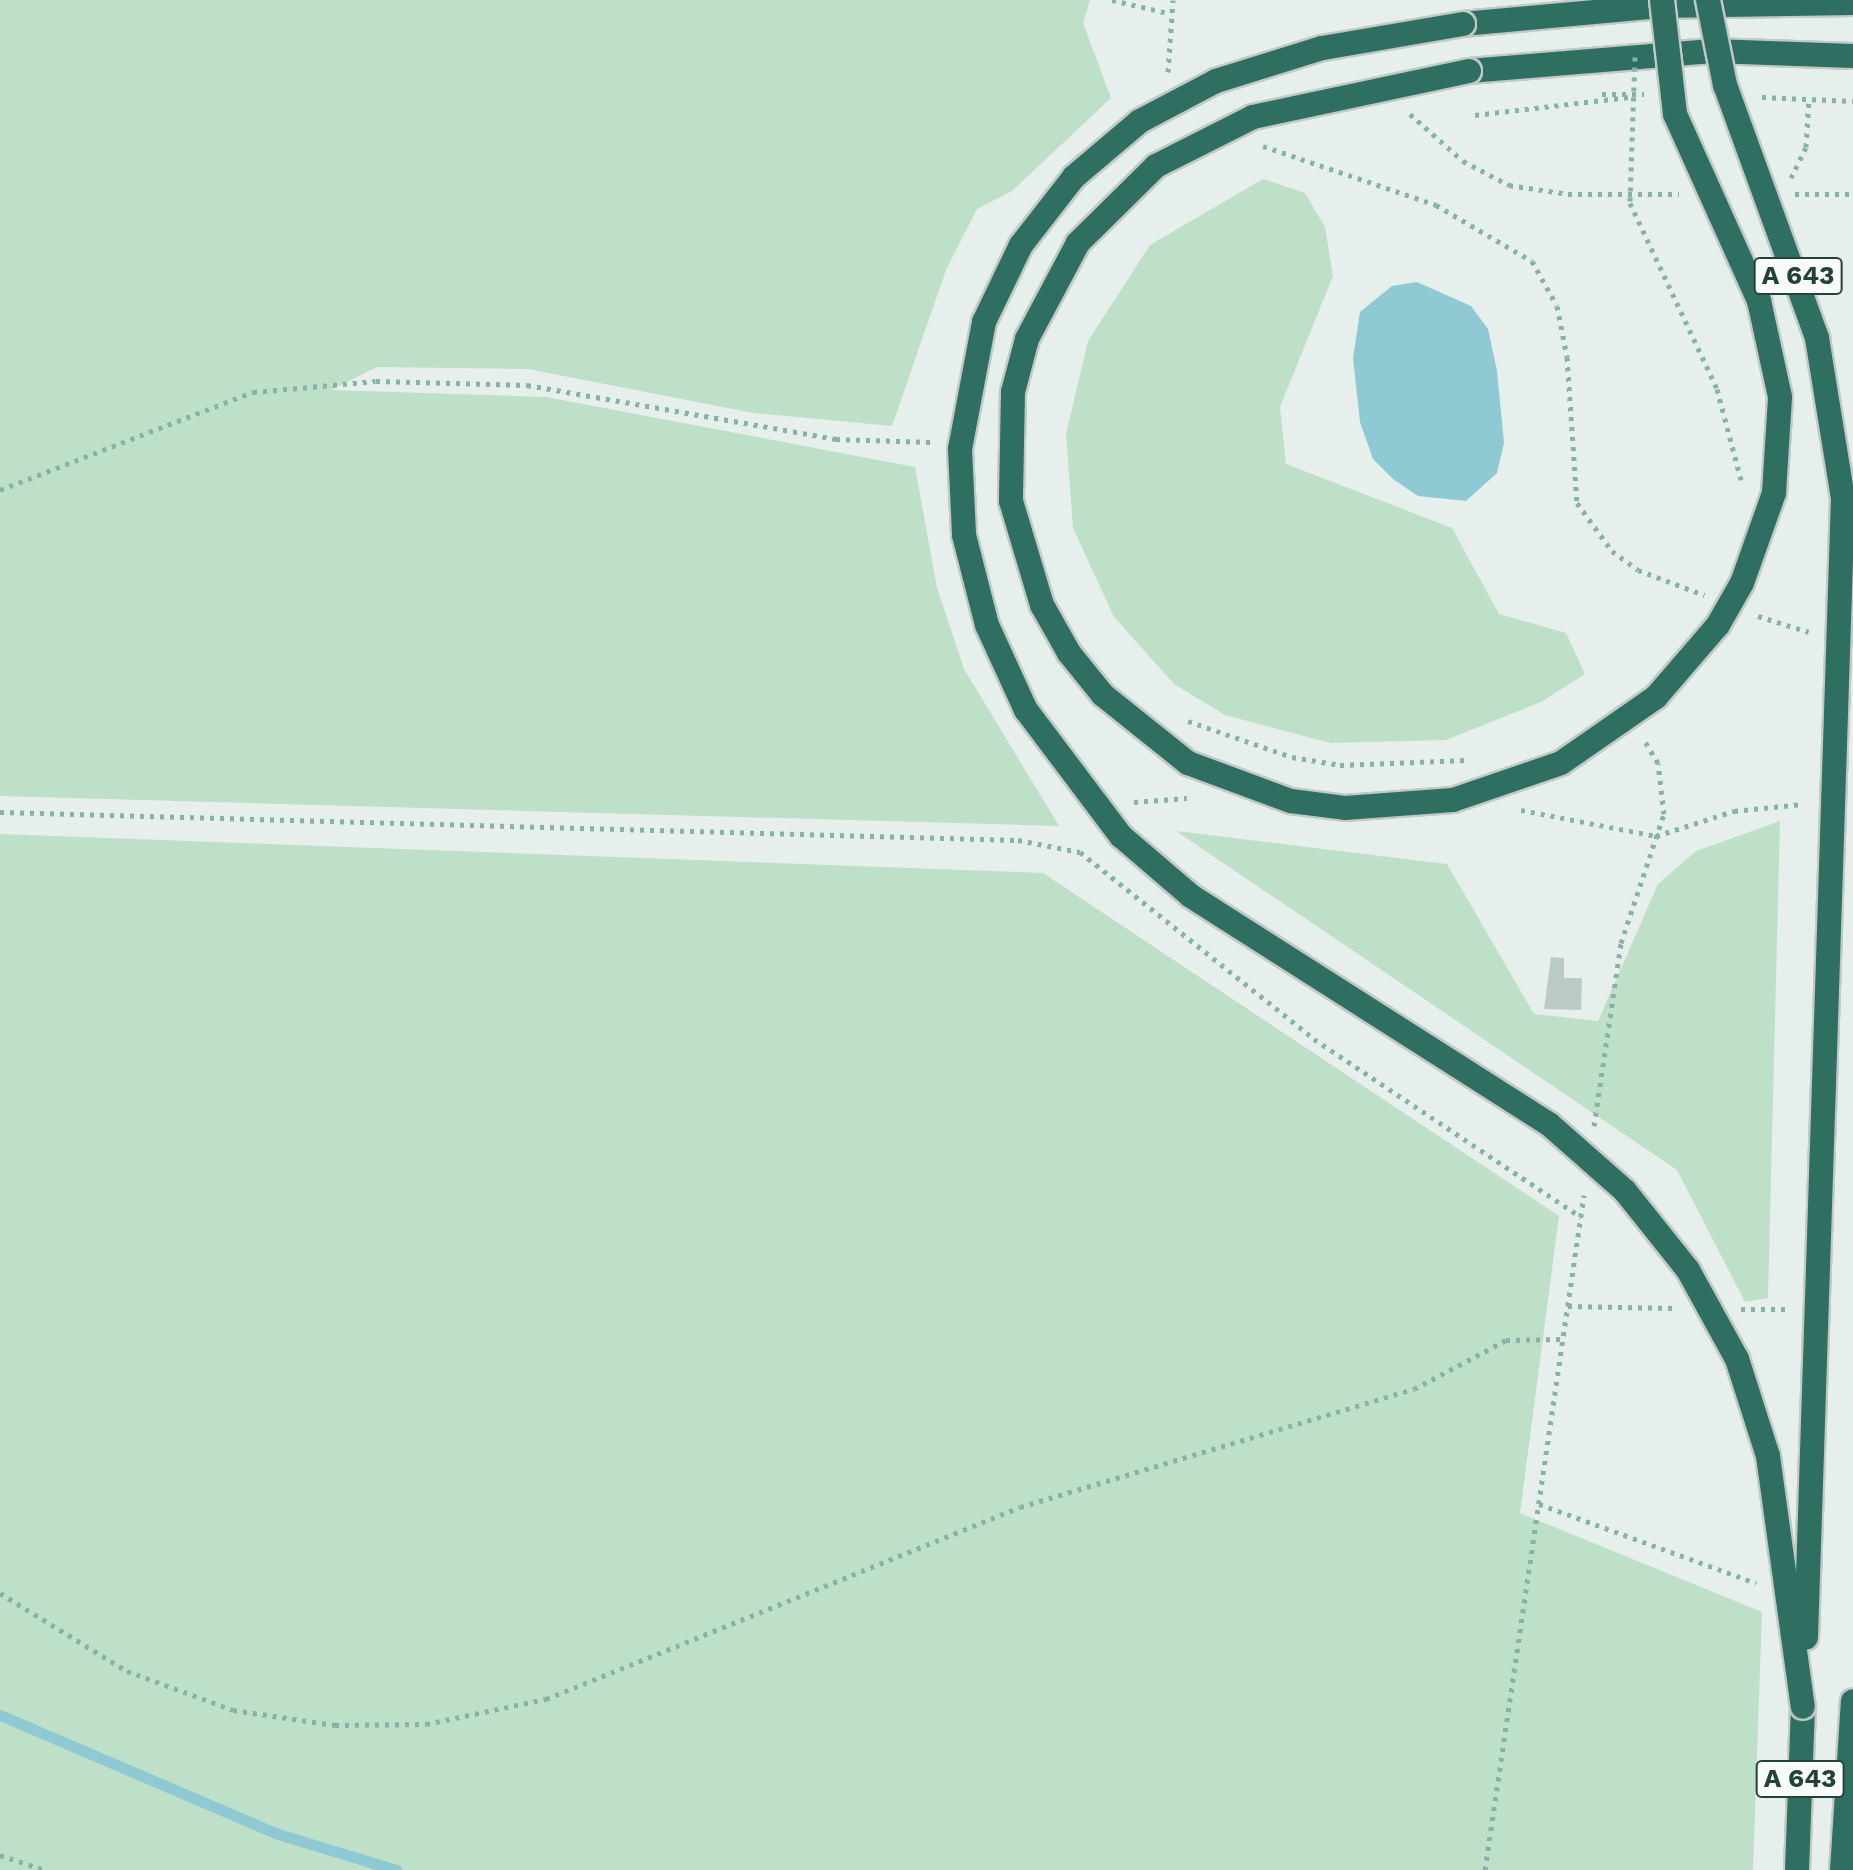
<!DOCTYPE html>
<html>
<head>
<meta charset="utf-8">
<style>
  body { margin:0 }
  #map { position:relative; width:1853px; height:1870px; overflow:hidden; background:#e6efeb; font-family:"Work Sans",sans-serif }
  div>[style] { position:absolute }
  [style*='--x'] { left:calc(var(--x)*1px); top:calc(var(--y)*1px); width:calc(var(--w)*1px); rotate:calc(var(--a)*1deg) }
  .green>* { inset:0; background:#bfe0c8 }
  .water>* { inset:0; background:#8ec9d4 }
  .stream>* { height:11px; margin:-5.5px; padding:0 5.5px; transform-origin:5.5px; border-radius:5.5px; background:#8ec9d4 }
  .building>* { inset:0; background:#bbcac4 }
  .path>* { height:5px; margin-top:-2.5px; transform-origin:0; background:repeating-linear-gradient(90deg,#86b3a5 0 4px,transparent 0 10px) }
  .roads { filter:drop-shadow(2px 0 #c2cac8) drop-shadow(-2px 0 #c2cac8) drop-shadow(0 2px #c2cac8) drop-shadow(0 -2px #c2cac8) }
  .highway>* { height:24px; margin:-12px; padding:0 12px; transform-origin:12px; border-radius:12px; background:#2f6f62 }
  .path-bridge>* { height:5px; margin-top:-2.5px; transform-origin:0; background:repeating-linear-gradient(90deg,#86b3a5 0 4px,transparent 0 10px) }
  .bridges { filter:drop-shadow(2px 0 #c2cac8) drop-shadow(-2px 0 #c2cac8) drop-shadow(0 2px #c2cac8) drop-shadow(0 -2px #c2cac8) }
  .highway-bridge>* { height:24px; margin:-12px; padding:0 12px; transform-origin:12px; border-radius:12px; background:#2f6f62 }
  span { translate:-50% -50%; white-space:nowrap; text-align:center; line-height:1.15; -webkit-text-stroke:6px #f7fbf9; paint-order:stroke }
  .shield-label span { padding:2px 6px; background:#f7fbf9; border:2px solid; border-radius:6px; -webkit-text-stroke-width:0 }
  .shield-label { font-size:26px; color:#24423a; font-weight:700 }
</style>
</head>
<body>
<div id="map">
  <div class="green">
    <div style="clip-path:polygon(0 0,1090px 0,1083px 23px,1111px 98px,1012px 191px,977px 209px,946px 270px,892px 426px,753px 413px,528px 369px,377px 367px,331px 390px,546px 397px,915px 467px,937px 588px,964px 669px,1059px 826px,0 796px)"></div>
    <div style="clip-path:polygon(1263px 179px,1305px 193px,1325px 227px,1333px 276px,1280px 407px,1286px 464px,1452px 528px,1499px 614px,1566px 633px,1585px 674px,1541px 702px,1446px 740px,1330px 743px,1225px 715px,1174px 684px,1114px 617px,1073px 528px,1066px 434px,1088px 341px,1150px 245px)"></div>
    <div style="clip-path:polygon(1780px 821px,1768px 1298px,1745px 1302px,1677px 1170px,1176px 831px,1447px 864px,1534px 1014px,1598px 1021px,1658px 884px,1696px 851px)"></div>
    <div style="clip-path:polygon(0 834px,1043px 873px,1559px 1216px,1520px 1513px,1762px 1612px,1753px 1870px,0 1870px)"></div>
  </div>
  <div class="water">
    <div style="clip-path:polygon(1417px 282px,1471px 306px,1488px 329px,1497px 371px,1504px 443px,1497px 473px,1466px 501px,1418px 496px,1393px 479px,1373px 459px,1360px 422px,1353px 358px,1360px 312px,1392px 286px)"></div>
  </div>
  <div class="stream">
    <div style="--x:0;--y:1715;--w:299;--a:23.2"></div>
    <div style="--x:275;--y:1833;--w:127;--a:17"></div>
  </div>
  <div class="building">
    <div style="clip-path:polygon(1551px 957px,1564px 958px,1564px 978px,1582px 978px,1581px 1010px,1544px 1009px)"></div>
  </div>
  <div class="path">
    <div style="--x:1112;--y:0;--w:57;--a:13.1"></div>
    <div style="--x:1168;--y:72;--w:72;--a:-86"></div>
    <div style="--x:1602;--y:94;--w:42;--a:0"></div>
    <div style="--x:1762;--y:97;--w:91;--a:2.5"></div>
    <div style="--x:1410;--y:114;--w:71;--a:41.6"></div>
    <div style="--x:1463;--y:161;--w:52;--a:27.6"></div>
    <div style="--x:1509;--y:185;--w:60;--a:8.7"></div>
    <div style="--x:1568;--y:194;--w:111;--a:0"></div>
    <div style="--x:1475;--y:115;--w:155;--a:-6.7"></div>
    <div style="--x:1263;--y:146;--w:183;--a:18.8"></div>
    <div style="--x:1436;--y:205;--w:111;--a:30.3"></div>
    <div style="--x:1532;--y:261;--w:51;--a:60.9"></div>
    <div style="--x:1557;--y:306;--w:52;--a:78.9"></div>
    <div style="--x:1567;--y:357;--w:146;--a:86.1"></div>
    <div style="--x:1577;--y:503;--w:59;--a:53.9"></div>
    <div style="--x:1612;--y:551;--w:32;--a:36"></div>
    <div style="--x:1638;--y:570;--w:71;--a:20.7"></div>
    <div style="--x:1791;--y:178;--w:34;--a:-64"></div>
    <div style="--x:1806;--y:147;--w:49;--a:-86.5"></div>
    <div style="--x:1795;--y:194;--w:58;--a:0"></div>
    <div style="--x:1717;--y:389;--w:94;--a:75.2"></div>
    <div style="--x:0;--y:490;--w:271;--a:-21.2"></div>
    <div style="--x:253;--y:392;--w:123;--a:-5.1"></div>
    <div style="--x:376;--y:381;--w:151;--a:1.5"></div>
    <div style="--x:527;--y:385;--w:314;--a:9.9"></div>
    <div style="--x:836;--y:439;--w:95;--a:1.8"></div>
    <div style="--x:1758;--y:616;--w:53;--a:17.4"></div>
    <div style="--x:1188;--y:721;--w:110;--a:19.1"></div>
    <div style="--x:1292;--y:757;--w:49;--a:9.5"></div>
    <div style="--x:1340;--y:765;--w:127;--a:-2.3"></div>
    <div style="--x:1134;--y:802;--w:53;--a:-4.3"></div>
    <div style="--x:1521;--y:810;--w:137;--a:10.9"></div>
    <div style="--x:1656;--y:836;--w:82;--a:-17.8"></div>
    <div style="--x:1734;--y:811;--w:69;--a:-5.8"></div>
    <div style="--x:0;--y:812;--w:1018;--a:1.58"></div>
    <div style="--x:1018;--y:840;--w:63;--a:11"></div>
    <div style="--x:1080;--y:852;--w:300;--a:38.6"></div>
    <div style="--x:1314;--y:1039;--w:321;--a:33.7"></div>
    <div style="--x:1594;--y:1126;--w:185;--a:-81.6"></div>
    <div style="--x:1621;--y:943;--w:136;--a:-71.6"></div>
    <div style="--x:1664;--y:814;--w:51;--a:-96.7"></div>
    <div style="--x:1658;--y:763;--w:26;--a:-121"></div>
    <div style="--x:1568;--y:1306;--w:107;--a:1.1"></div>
    <div style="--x:1741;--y:1309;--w:46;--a:0"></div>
    <div style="--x:1539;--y:1504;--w:231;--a:20"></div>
    <div style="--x:0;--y:1593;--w:149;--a:31.6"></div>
    <div style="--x:127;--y:1671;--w:113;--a:20.2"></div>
    <div style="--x:233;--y:1710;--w:103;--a:8.4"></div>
    <div style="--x:335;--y:1725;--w:91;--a:-0.6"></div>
    <div style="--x:426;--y:1724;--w:123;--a:-11.8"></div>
    <div style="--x:546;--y:1699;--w:511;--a:-22.05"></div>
    <div style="--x:1020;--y:1507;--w:411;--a:-16.7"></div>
    <div style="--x:1414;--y:1389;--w:104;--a:-28"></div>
    <div style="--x:1506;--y:1340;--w:57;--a:-1"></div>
    <div style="--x:0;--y:1855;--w:47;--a:18.4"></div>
    <div style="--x:1485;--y:1870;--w:682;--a:-81.66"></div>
  </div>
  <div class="roads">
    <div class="highway">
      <div style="--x:1463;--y:24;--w:198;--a:-5.2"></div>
      <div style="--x:1660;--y:6;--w:193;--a:-0.9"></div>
      <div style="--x:1469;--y:71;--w:244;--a:-4.7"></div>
      <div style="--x:1712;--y:51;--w:141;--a:2"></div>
      <div style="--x:1797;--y:1870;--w:163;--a:-87.9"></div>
      <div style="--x:1842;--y:1870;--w:169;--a:-86.3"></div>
    </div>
  </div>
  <div class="path-bridge">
    <div style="--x:1635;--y:57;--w:146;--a:92"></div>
    <div style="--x:1630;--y:203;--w:205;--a:64.9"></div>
  </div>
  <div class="bridges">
    <div class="highway-bridge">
      <div style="--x:1708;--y:0;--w:87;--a:78.7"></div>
      <div style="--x:1725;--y:85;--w:269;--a:70"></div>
      <div style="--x:1817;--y:338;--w:162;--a:80.8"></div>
      <div style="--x:1843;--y:498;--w:1140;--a:91.86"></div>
      <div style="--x:1463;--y:24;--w:143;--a:170.3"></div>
      <div style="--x:1322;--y:48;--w:111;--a:162.7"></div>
      <div style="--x:1216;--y:81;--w:86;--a:152.2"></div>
      <div style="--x:1140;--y:121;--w:87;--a:139.7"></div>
      <div style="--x:1074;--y:177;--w:86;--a:127.9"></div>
      <div style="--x:1021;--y:245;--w:85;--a:115.7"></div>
      <div style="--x:984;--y:322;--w:129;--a:100.7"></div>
      <div style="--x:960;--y:449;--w:86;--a:87.3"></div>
      <div style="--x:964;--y:535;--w:93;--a:75.7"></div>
      <div style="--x:987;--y:625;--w:94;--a:65.4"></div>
      <div style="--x:1026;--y:710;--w:158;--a:53"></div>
      <div style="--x:1121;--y:836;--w:92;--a:40.6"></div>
      <div style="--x:1191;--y:896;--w:424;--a:32.5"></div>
      <div style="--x:1549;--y:1124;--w:101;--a:41.4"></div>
      <div style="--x:1625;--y:1191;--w:101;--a:51.4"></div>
      <div style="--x:1688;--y:1270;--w:102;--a:61.2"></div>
      <div style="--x:1737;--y:1359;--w:102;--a:72.3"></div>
      <div style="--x:1768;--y:1456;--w:253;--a:82.1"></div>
      <div style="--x:1469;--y:71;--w:221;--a:168"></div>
      <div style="--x:1253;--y:117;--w:109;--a:153.2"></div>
      <div style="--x:1156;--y:166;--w:110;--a:135.4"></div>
      <div style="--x:1078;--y:243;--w:109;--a:118"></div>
      <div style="--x:1027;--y:339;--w:55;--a:104.8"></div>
      <div style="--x:1013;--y:392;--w:109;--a:91.1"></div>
      <div style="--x:1011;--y:501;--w:109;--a:73.4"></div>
      <div style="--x:1042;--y:605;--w:55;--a:60.6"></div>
      <div style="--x:1069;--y:653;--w:54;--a:51"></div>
      <div style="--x:1103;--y:695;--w:109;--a:38.7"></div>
      <div style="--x:1188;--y:763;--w:110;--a:20.3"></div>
      <div style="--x:1291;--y:801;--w:54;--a:7.4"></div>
      <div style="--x:1345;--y:808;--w:108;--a:-4.2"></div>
      <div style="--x:1453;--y:800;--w:114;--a:-18.9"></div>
      <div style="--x:1561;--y:763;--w:116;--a:-34.8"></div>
      <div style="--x:1656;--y:697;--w:95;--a:-49.3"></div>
      <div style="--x:1718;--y:625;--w:48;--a:-60.3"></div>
      <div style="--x:1742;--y:583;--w:96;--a:-70.4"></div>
      <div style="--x:1774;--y:493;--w:96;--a:-86.4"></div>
      <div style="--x:1780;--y:397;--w:98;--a:-102.3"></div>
      <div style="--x:1759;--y:301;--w:205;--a:-114.2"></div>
      <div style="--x:1675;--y:114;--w:115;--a:-96.5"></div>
    </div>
  </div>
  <div class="shield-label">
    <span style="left:1798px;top:276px">A 643</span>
    <span style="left:1800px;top:1779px">A 643</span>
  </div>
</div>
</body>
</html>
